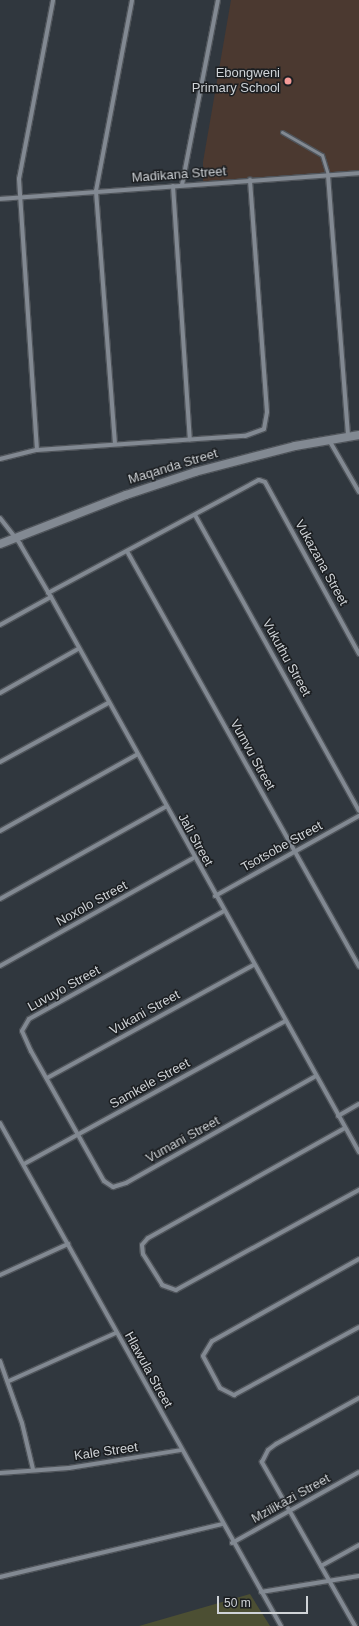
<!DOCTYPE html>
<html>
<head>
<meta charset="utf-8">
<style>
  body { margin:0 }
  #map { position:relative; width:359px; height:1626px; overflow:hidden; background:#30373e; font-family:Arial,sans-serif }
  div>[style] { position:absolute }
  [style*='--x'] { left:calc(var(--x)*1px); top:calc(var(--y)*1px); width:calc(var(--w)*1px); rotate:calc(var(--a)*1deg) }
  .education>* { inset:0; background:#4b3930 }
  .green>* { inset:0; background:#4c4f33 }
  .roads { filter:drop-shadow(1px 0 #4f545a) drop-shadow(-1px 0 #4f545a) drop-shadow(0 1px #4f545a) drop-shadow(0 -1px #4f545a) }
  .lane>* { height:3px; margin:-1.5px; padding:0 1.5px; transform-origin:1.5px; border-radius:1.5px; background:#828992 }
  .street>* { height:4px; margin:-2px; padding:0 2px; transform-origin:2px; border-radius:2px; background:#828992 }
  .secondary>* { height:8px; margin:-4px; padding:0 4px; transform-origin:4px; border-radius:4px; background:#828992 }
  .dots>* { width:11px; height:11px; translate:-50% -50%; box-sizing:border-box; border:2px solid #1b1e21; border-radius:50% }
  span { translate:-50% -50%; white-space:nowrap; text-align:center; line-height:1.15; -webkit-text-stroke:3px #1b1e21; paint-order:stroke }
  .poi-label { font-size:13px; color:#cfd3d7 }
  .right { translate:-100% -50%; text-align:right }
  .street-label { font-size:13px; color:#cfd3d7 }
  .scale { position:absolute; left:217px; top:1596px; width:91px; height:18px; box-sizing:border-box; border:2px solid #cfd3d7; border-top:0; padding-left:5px; font-size:12px; line-height:14px; white-space:nowrap; color:#cfd3d7; -webkit-text-stroke:3px #1b1e21; paint-order:stroke }
</style>
</head>
<body>
<div id="map">
  <div class="education">
    <div style="clip-path:polygon(231px 0,359px 0,359px 173px,203px 184px,203px 162px)"></div>
  </div>
  <div class="green">
    <div style="clip-path:polygon(250px 1594px,270px 1626px,139px 1626px)"></div>
  </div>
  <div class="roads">
    <div class="lane">
      <div style="--x:282;--y:132;--w:46;--a:29.9"></div>
      <div style="--x:322;--y:155;--w:21;--a:73"></div>
    </div>
    <div class="street">
      <div style="--x:328;--y:175;--w:263;--a:85.6"></div>
      <div style="--x:182;--y:185;--w:188;--a:-79"></div>
      <div style="--x:173;--y:186;--w:254;--a:86.2"></div>
      <div style="--x:0;--y:199;--w:360;--a:-4.1"></div>
      <div style="--x:329;--y:440;--w:60;--a:60"></div>
      <div style="--x:115;--y:444;--w:254;--a:-94.3"></div>
      <div style="--x:96;--y:191;--w:194;--a:-79.3"></div>
      <div style="--x:37;--y:450;--w:272;--a:-93.8"></div>
      <div style="--x:19;--y:179;--w:182;--a:-79.2"></div>
      <div style="--x:0;--y:459;--w:38;--a:-14"></div>
      <div style="--x:37;--y:450;--w:208;--a:-3.9"></div>
      <div style="--x:245;--y:436;--w:20;--a:-20"></div>
      <div style="--x:264;--y:429;--w:17;--a:-80"></div>
      <div style="--x:267;--y:412;--w:233;--a:-94.2"></div>
      <div style="--x:195;--y:515;--w:338;--a:61"></div>
      <div style="--x:0;--y:518;--w:33;--a:52"></div>
      <div style="--x:20;--y:544;--w:61;--a:59.7"></div>
      <div style="--x:51;--y:597;--w:635;--a:60.97"></div>
      <div style="--x:128;--y:553;--w:474;--a:60.8"></div>
      <div style="--x:48;--y:593;--w:239;--a:-28.2"></div>
      <div style="--x:259;--y:480;--w:6;--a:18"></div>
      <div style="--x:265;--y:482;--w:196;--a:61.3"></div>
      <div style="--x:0;--y:625;--w:58;--a:-28.8"></div>
      <div style="--x:0;--y:693;--w:90;--a:-29.4"></div>
      <div style="--x:0;--y:762;--w:123;--a:-28.6"></div>
      <div style="--x:0;--y:831;--w:156;--a:-29.2"></div>
      <div style="--x:215;--y:896;--w:165;--a:-29.1"></div>
      <div style="--x:0;--y:899;--w:189;--a:-29.1"></div>
      <div style="--x:224;--y:911;--w:223;--a:151"></div>
      <div style="--x:29;--y:1019;--w:14;--a:120"></div>
      <div style="--x:22;--y:1031;--w:22;--a:66"></div>
      <div style="--x:31;--y:1051;--w:149;--a:60.7"></div>
      <div style="--x:104;--y:1181;--w:11;--a:34"></div>
      <div style="--x:113;--y:1187;--w:14;--a:-17"></div>
      <div style="--x:126;--y:1183;--w:218;--a:-29.4"></div>
      <div style="--x:0;--y:966;--w:221;--a:-29.2"></div>
      <div style="--x:47;--y:1078;--w:235;--a:-28.7"></div>
      <div style="--x:338;--y:1116;--w:24;--a:-30"></div>
      <div style="--x:0;--y:1123;--w:576;--a:60.81"></div>
      <div style="--x:345;--y:1128;--w:226;--a:150.8"></div>
      <div style="--x:148;--y:1238;--w:9;--a:131"></div>
      <div style="--x:142;--y:1245;--w:9;--a:84"></div>
      <div style="--x:143;--y:1254;--w:36;--a:58"></div>
      <div style="--x:162;--y:1285;--w:15;--a:20"></div>
      <div style="--x:176;--y:1290;--w:209;--a:-28.7"></div>
      <div style="--x:24;--y:1164;--w:298;--a:-28.7"></div>
      <div style="--x:359;--y:1259;--w:168;--a:150.8"></div>
      <div style="--x:212;--y:1341;--w:17;--a:121"></div>
      <div style="--x:203;--y:1356;--w:36;--a:62"></div>
      <div style="--x:220;--y:1388;--w:16;--a:27"></div>
      <div style="--x:234;--y:1395;--w:142;--a:-28.5"></div>
      <div style="--x:0;--y:1275;--w:75;--a:-24.5"></div>
      <div style="--x:0;--y:1361;--w:66;--a:70.5"></div>
      <div style="--x:22;--y:1423;--w:47;--a:76.6"></div>
      <div style="--x:9;--y:1381;--w:117;--a:-24.2"></div>
      <div style="--x:0;--y:1473;--w:69;--a:-4.1"></div>
      <div style="--x:69;--y:1468;--w:113;--a:-9.1"></div>
      <div style="--x:232;--y:1543;--w:145;--a:-29.2"></div>
      <div style="--x:321;--y:1566;--w:43;--a:-28.9"></div>
      <div style="--x:0;--y:1577;--w:228;--a:-13.4"></div>
      <div style="--x:261;--y:1592;--w:99;--a:-9.3"></div>
      <div style="--x:355;--y:1626;--w:189;--a:-119.6"></div>
      <div style="--x:262;--y:1462;--w:13;--a:-63"></div>
      <div style="--x:268;--y:1450;--w:10;--a:-37"></div>
      <div style="--x:276;--y:1444;--w:95;--a:-29"></div>
    </div>
    <div class="secondary">
      <div style="--x:0;--y:544;--w:135;--a:-21.3"></div>
      <div style="--x:126;--y:495;--w:73;--a:-18.4"></div>
      <div style="--x:195;--y:472;--w:103;--a:-14.6"></div>
      <div style="--x:295;--y:446;--w:65;--a:-9.8"></div>
    </div>
  </div>
  <div class="dots">
    <div style="left:288px;top:81px;background:#f59b98"></div>
  </div>
  <div class="poi-label">
    <span class="right" style="left:280px;top:81px">Ebongweni<br>Primary School</span>
  </div>
  <div class="street-label">
    <span style="left:179px;top:175px;rotate:-4deg">Madikana Street</span>
    <span style="left:173px;top:467px;rotate:-17deg">Maqanda Street</span>
    <span style="left:321px;top:563px;rotate:61deg">Vukazana Street</span>
    <span style="left:286px;top:658px;rotate:61deg">Vukuthu Street</span>
    <span style="left:252px;top:755px;rotate:61deg">Vumvu Street</span>
    <span style="left:195px;top:840px;rotate:61deg">Jali Street</span>
    <span style="left:282px;top:847px;rotate:-29deg">Tsotsobe Street</span>
    <span style="left:92px;top:904px;rotate:-29deg">Noxolo Street</span>
    <span style="left:64px;top:989px;rotate:-29deg">Luvuyo Street</span>
    <span style="left:145px;top:1013px;rotate:-29deg">Vukani Street</span>
    <span style="left:150px;top:1084px;rotate:-29deg">Samkele Street</span>
    <span style="left:183px;top:1140px;rotate:-29deg">Vumani Street</span>
    <span style="left:148px;top:1370px;rotate:61deg">Hlawula Street</span>
    <span style="left:106px;top:1452px;rotate:-8deg">Kale Street</span>
    <span style="left:291px;top:1499px;rotate:-29deg">Mzilikazi Street</span>
  </div>
  <div class="scale">50 m</div>
</div>
</body>
</html>
